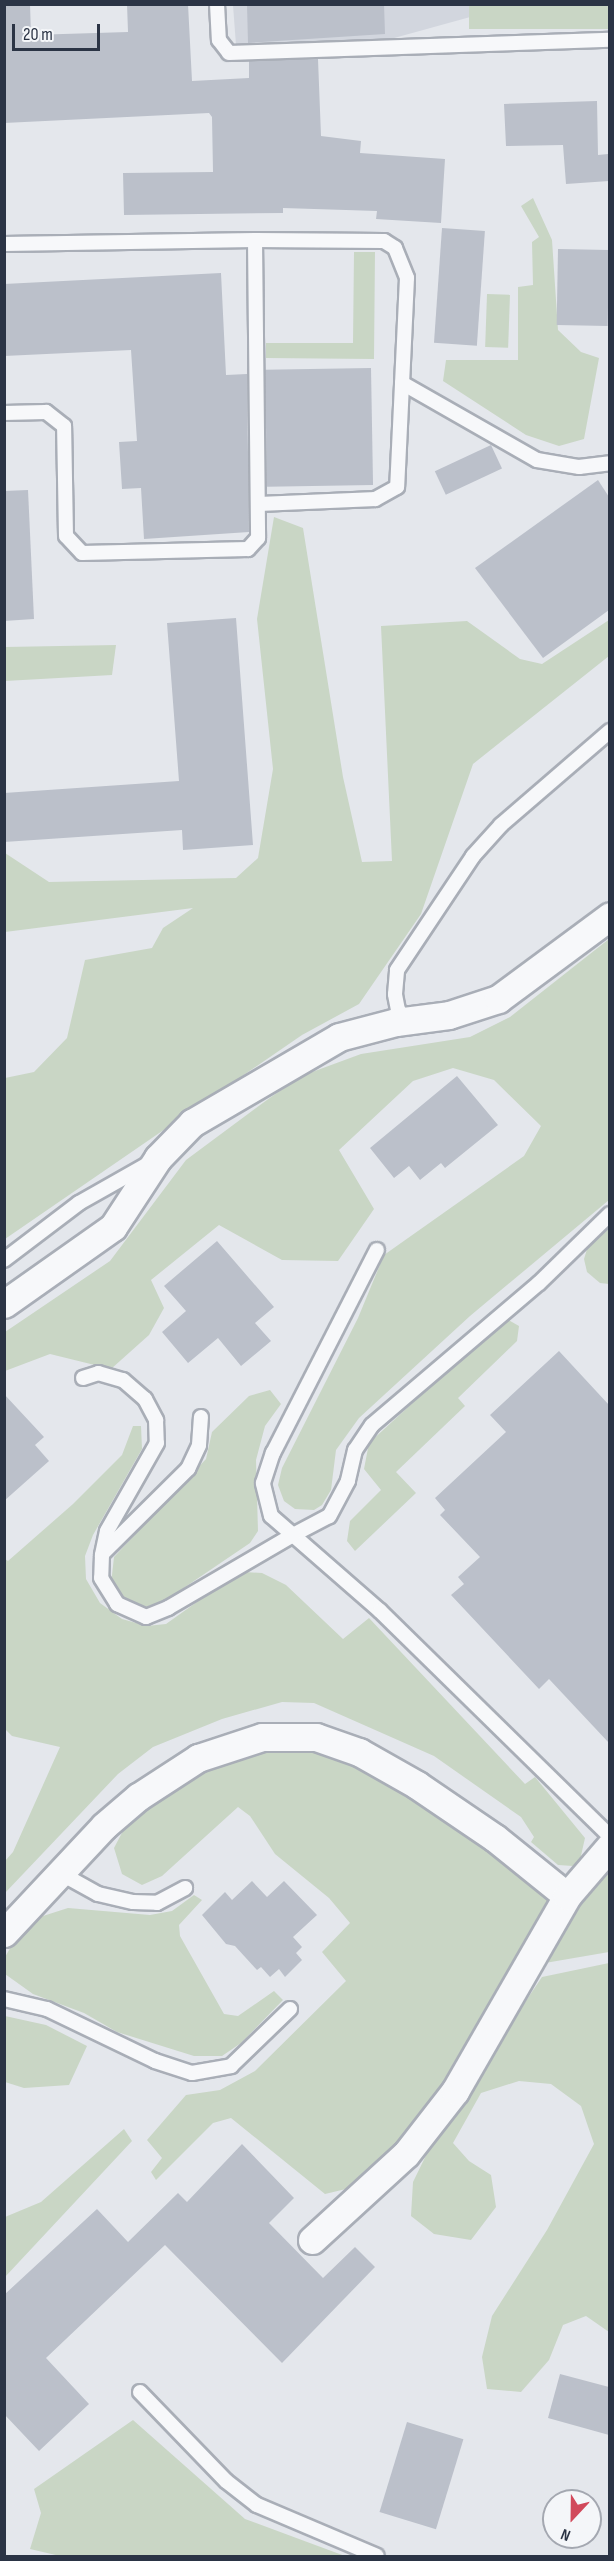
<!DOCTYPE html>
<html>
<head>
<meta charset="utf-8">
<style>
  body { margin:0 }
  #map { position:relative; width:614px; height:2561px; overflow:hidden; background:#e4e7ec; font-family:"Sofia Sans Condensed",sans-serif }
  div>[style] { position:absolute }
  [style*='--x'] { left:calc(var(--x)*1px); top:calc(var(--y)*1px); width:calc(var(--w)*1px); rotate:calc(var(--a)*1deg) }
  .built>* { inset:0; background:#d2d6de }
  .green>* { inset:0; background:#c9d6c5; transform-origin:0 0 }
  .building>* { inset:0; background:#bbc0ca; transform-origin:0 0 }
  .roads { filter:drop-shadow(2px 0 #a9aeb7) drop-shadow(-2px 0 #a9aeb7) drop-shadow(0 2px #a9aeb7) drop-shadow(0 -2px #a9aeb7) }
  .lane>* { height:14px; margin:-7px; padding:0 7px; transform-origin:7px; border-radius:7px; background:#f7f8fa }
  .street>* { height:27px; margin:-13.5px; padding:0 13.5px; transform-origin:13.5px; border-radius:13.5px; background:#f7f8fa }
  span { translate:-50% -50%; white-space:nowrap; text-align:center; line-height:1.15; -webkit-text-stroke:6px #f4f6f9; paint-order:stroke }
  .frame { position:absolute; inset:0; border:6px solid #2b3445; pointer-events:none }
  .north { position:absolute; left:542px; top:2489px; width:60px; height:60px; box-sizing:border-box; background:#f4f6f9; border:2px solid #a4a8b1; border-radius:50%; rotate:202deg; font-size:16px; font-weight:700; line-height:24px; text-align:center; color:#2b3445 }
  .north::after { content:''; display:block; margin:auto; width:21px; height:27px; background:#d1495b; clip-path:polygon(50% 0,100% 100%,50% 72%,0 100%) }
  .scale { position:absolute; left:12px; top:24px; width:88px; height:27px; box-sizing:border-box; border:3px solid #2b3445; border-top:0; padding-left:8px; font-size:18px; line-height:21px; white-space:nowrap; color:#2b3445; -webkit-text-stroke:4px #f4f6f9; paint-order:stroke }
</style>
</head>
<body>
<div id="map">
  <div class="built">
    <div style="clip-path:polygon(233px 5px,514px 5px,387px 40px,236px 45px)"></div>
  </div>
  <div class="green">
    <div style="left:469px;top:5px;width:140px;height:24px"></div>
    <div style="clip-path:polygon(533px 198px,552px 240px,558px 330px,581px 352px,599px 358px,584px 439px,559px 446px,526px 435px,443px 381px,446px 360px,518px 360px,518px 287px,533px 285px,532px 242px,539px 237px,521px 206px)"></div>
    <div style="clip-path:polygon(354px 252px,375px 252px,374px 359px,266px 358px,266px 343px,353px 343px)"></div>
    <div style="left:487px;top:294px;width:23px;height:53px;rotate:2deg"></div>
    <div style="clip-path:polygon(274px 517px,303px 528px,343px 777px,362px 862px,392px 861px,381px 626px,467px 621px,520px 659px,542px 664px,609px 620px,609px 656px,473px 764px,421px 914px,359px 1004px,302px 1035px,5px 1239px,5px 1078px,34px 1072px,67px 1038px,85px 960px,152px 948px,163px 928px,193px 908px,5px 932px,5px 853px,49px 882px,236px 878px,258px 858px,273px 769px,257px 619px)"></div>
    <div style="clip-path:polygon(116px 645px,112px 675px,5px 681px,5px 647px)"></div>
    <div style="clip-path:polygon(609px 939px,609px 1200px,470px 1316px,359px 1418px,336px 1450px,331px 1490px,322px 1505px,314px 1510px,295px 1509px,284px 1501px,278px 1485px,282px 1468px,358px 1318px,384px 1255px,524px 1156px,541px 1126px,494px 1080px,453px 1068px,413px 1081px,339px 1150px,374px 1209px,338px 1261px,282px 1260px,219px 1225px,151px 1280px,164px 1308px,149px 1335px,111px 1369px,50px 1354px,5px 1371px,5px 1332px,110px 1261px,186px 1160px,271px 1097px,304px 1075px,361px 1054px,470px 1037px,510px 1017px)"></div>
    <div style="clip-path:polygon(609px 1224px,609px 1284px,600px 1283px,587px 1272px,584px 1259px,588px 1246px)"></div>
    <div style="clip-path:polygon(505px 1318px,519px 1326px,517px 1341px,458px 1398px,465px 1406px,396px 1472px,416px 1493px,355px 1551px,347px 1541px,350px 1521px,381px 1490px,364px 1469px,369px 1443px)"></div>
    <div style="clip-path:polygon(270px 1390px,281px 1404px,265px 1426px,256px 1460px,258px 1531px,250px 1543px,163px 1602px,145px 1607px,128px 1605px,111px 1584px,114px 1557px,206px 1459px,212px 1432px,249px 1396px)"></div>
    <div style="clip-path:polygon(133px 1426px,141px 1426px,142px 1449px,93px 1535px,85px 1556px,86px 1579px,100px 1603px,122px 1619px,147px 1626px,166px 1624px,225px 1582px,245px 1572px,262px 1573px,286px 1585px,343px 1639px,369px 1618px,525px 1784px,535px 1777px,585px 1838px,580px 1860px,573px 1866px,558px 1865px,531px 1842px,534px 1837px,521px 1817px,434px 1756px,314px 1703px,282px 1702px,222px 1719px,153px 1747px,118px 1774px,5px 1893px,5px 1861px,13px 1852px,60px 1747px,12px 1736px,5px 1729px,5px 1559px,8px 1561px,73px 1504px,122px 1455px)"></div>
    <div style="clip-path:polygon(285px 1746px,326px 1752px,375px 1776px,467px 1830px,545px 1888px,550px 1904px,507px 1982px,421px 2118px,350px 2188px,325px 2194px,231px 2118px,213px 2123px,156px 2180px,151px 2172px,162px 2158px,147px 2140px,186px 2095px,220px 2090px,255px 2071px,346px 1981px,322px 1952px,350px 1923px,329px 1898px,275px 1854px,250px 1816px,238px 1807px,162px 1876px,142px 1885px,122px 1874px,114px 1848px,125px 1827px,146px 1807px,191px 1779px,246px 1754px)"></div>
    <div style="clip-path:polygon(609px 1870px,609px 1952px,545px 1963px,566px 1919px)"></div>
    <div style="clip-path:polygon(194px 1895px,202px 1900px,179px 1925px,180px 1936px,224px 2014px,238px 2016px,274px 1991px,283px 2000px,241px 2043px,222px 2056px,194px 2056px,117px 2032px,84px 2013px,33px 1994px,5px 1974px,5px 1957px,15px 1940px,43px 1916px,68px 1908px,150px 1915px,172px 1911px)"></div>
    <div style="clip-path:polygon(609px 1963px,609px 2332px,586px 2316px,563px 2325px,549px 2360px,521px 2392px,487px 2389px,482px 2357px,492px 2316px,547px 2230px,594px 2144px,581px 2106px,551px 2084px,519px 2081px,481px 2093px,453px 2143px,469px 2161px,491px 2175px,496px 2207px,471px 2240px,434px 2234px,411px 2216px,413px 2182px,437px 2133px,542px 1977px)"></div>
    <div style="clip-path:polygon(5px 2016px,46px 2025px,87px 2046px,69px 2085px,24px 2088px,5px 2082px)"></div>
    <div style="clip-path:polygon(124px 2129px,132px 2141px,5px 2277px,5px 2217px,41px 2202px)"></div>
    <div style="clip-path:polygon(133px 2420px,245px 2519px,345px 2556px,60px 2556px,30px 2549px,41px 2513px,34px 2489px)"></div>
  </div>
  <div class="building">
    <div style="clip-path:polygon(4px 4px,30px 4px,31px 35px,128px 32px,127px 4px,188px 4px,192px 81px,249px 78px,249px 61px,318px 59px,321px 136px,361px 141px,360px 153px,445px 159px,441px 223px,376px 219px,377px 211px,283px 208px,283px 213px,124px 215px,123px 173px,213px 172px,212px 117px,209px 113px,4px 123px)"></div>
    <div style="clip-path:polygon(247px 4px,384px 4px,385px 34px,248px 43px)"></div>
    <div style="clip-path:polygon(597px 101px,598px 155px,608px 154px,609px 181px,566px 184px,563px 145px,506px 146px,504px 104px)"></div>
    <div style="left:442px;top:228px;width:43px;height:115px;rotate:4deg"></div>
    <div style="left:558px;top:249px;width:51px;height:76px;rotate:1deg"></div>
    <div style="clip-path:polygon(221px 273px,226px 375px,247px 374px,249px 532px,144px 539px,141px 488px,122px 489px,119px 442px,137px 441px,131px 350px,4px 356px,4px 284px)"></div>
    <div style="left:371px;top:368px;width:117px;height:106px;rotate:89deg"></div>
    <div style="left:491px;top:445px;width:26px;height:62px;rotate:65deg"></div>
    <div style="clip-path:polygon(598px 480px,609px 497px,609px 610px,543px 658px,475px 568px)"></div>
    <div style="clip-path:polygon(28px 490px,34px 619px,4px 621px,4px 491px)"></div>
    <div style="clip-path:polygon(236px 618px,253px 845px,183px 850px,182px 830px,4px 842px,4px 793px,179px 781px,167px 623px)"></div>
    <div style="clip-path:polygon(457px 1076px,498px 1125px,445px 1168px,441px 1163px,420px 1180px,409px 1166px,394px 1178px,370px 1148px)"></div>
    <div style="clip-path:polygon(217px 1241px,274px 1307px,255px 1323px,271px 1341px,241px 1366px,218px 1338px,188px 1363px,162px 1332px,186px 1311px,164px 1286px)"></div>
    <div style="clip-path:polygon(559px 1351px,609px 1405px,609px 1743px,549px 1679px,539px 1689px,451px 1595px,464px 1584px,458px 1577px,480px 1557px,440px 1515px,445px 1510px,435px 1498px,506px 1432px,490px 1415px)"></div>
    <div style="clip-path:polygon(4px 1394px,44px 1437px,35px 1445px,49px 1461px,4px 1501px)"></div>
    <div style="clip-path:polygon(252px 1881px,267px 1897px,284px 1881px,317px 1915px,293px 1937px,302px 1947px,296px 1953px,302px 1960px,285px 1977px,279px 1969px,270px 1977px,261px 1967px,257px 1970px,235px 1946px,226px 1944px,202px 1915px,225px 1892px,232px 1900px)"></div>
    <div style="clip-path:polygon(242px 2144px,294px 2198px,269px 2223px,323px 2278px,355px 2247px,375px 2267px,282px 2363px,165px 2245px,46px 2358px,89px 2404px,39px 2451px,4px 2414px,4px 2295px,97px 2209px,128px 2242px,178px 2193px,187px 2202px)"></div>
    <div style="clip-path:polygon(560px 2374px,609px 2387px,609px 2435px,548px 2418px)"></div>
    <div style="left:407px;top:2422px;width:59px;height:94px;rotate:17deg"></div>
  </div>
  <div class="roads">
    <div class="lane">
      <div style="--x:217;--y:4;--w:36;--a:87"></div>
      <div style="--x:219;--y:40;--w:16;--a:52"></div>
      <div style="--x:229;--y:53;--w:381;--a:-2"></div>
      <div style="--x:255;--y:240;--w:129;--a:0.4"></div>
      <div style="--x:384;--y:241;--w:13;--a:32"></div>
      <div style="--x:395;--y:248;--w:32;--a:68"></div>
      <div style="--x:407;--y:278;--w:209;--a:92.7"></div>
      <div style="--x:397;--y:487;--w:25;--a:151"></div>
      <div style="--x:375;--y:499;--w:115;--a:177.5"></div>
      <div style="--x:4;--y:244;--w:251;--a:-0.9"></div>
      <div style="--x:255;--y:240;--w:298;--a:89.4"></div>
      <div style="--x:258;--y:538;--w:15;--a:132"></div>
      <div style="--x:248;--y:549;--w:166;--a:178.6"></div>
      <div style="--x:82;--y:553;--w:23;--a:-133"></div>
      <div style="--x:66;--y:536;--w:110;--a:-91"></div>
      <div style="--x:64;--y:426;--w:23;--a:-142"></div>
      <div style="--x:46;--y:412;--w:42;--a:178.6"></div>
      <div style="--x:402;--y:383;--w:155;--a:29.7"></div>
      <div style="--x:537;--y:460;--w:43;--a:9.5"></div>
      <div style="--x:579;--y:467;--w:31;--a:-7"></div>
      <div style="--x:407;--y:1021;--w:14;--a:-129"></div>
      <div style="--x:398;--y:1010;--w:16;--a:-101"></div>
      <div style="--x:395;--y:994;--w:24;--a:-85"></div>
      <div style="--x:397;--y:970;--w:137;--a:-56.3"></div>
      <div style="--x:473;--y:856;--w:42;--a:-47.9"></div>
      <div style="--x:501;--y:825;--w:144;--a:-40.8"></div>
      <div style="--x:610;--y:1214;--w:99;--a:135.8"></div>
      <div style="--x:539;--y:1283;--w:219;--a:139.6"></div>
      <div style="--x:372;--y:1425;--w:30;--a:124"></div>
      <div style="--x:355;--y:1450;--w:32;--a:103"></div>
      <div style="--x:348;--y:1481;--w:40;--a:118"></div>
      <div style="--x:329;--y:1516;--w:41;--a:152.2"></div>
      <div style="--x:293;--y:1535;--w:116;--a:41.1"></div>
      <div style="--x:380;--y:1611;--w:322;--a:44.4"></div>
      <div style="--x:4;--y:1260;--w:94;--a:-37.2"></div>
      <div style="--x:79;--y:1203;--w:79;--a:-29.5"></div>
      <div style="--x:83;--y:1378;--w:16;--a:-18"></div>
      <div style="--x:98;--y:1373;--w:26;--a:16"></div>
      <div style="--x:123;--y:1380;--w:29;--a:41"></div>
      <div style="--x:145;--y:1399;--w:24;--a:62"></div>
      <div style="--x:156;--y:1420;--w:23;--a:88"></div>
      <div style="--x:157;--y:1443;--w:101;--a:119.6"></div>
      <div style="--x:107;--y:1531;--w:25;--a:102"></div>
      <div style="--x:102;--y:1555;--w:23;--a:92"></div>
      <div style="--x:101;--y:1578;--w:31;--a:58"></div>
      <div style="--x:117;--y:1604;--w:32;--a:24"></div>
      <div style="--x:146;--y:1617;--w:24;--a:-22"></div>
      <div style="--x:168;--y:1608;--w:145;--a:-30.3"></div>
      <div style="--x:293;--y:1535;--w:29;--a:-139"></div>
      <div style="--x:271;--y:1516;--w:34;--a:-104"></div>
      <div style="--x:263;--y:1483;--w:32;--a:-72"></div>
      <div style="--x:273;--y:1453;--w:228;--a:-62.9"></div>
      <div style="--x:103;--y:1553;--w:120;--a:-44.7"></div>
      <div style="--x:188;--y:1469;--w:26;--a:-65"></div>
      <div style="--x:199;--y:1445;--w:28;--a:-86"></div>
      <div style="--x:60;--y:1873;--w:43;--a:28.9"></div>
      <div style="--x:98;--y:1894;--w:36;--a:13"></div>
      <div style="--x:133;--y:1902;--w:24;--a:2"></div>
      <div style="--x:157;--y:1903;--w:32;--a:-28"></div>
      <div style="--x:4;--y:1999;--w:44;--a:13.1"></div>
      <div style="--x:47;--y:2009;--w:120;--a:25.7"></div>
      <div style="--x:155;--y:2061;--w:39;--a:18"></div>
      <div style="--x:192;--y:2073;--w:40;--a:-10"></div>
      <div style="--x:231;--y:2066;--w:82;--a:-44"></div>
      <div style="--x:140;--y:2392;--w:124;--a:46"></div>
      <div style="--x:226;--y:2481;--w:39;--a:38"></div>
      <div style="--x:257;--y:2505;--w:130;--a:23"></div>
    </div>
    <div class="street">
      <div style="--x:4;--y:1304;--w:133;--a:-35.2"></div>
      <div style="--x:113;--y:1227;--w:82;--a:-56.9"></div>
      <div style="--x:158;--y:1158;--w:49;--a:-45.8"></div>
      <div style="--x:192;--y:1123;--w:170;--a:-30.3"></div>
      <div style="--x:339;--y:1037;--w:59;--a:-14.7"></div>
      <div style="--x:396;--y:1022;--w:53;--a:-7.5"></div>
      <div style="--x:449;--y:1015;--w:52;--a:-18.1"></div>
      <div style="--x:498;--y:999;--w:139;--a:-36.5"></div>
      <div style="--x:4;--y:1933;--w:146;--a:-46.9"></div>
      <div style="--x:104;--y:1826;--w:45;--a:-40.5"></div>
      <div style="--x:138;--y:1797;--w:72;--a:-33"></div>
      <div style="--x:198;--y:1758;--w:67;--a:-18.2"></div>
      <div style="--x:262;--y:1737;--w:54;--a:0"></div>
      <div style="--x:316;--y:1737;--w:46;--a:19.2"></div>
      <div style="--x:359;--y:1752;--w:67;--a:29.6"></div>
      <div style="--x:417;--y:1785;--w:94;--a:34.2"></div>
      <div style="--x:495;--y:1838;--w:92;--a:38.9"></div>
      <div style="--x:312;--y:2240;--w:127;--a:-42.5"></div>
      <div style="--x:406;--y:2154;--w:80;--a:-52.1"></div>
      <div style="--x:455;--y:2091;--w:225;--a:-60.1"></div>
      <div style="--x:567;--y:1896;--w:66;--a:-49.3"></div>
    </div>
  </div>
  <div class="frame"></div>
  <div class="north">N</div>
  <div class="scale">20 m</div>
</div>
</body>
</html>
